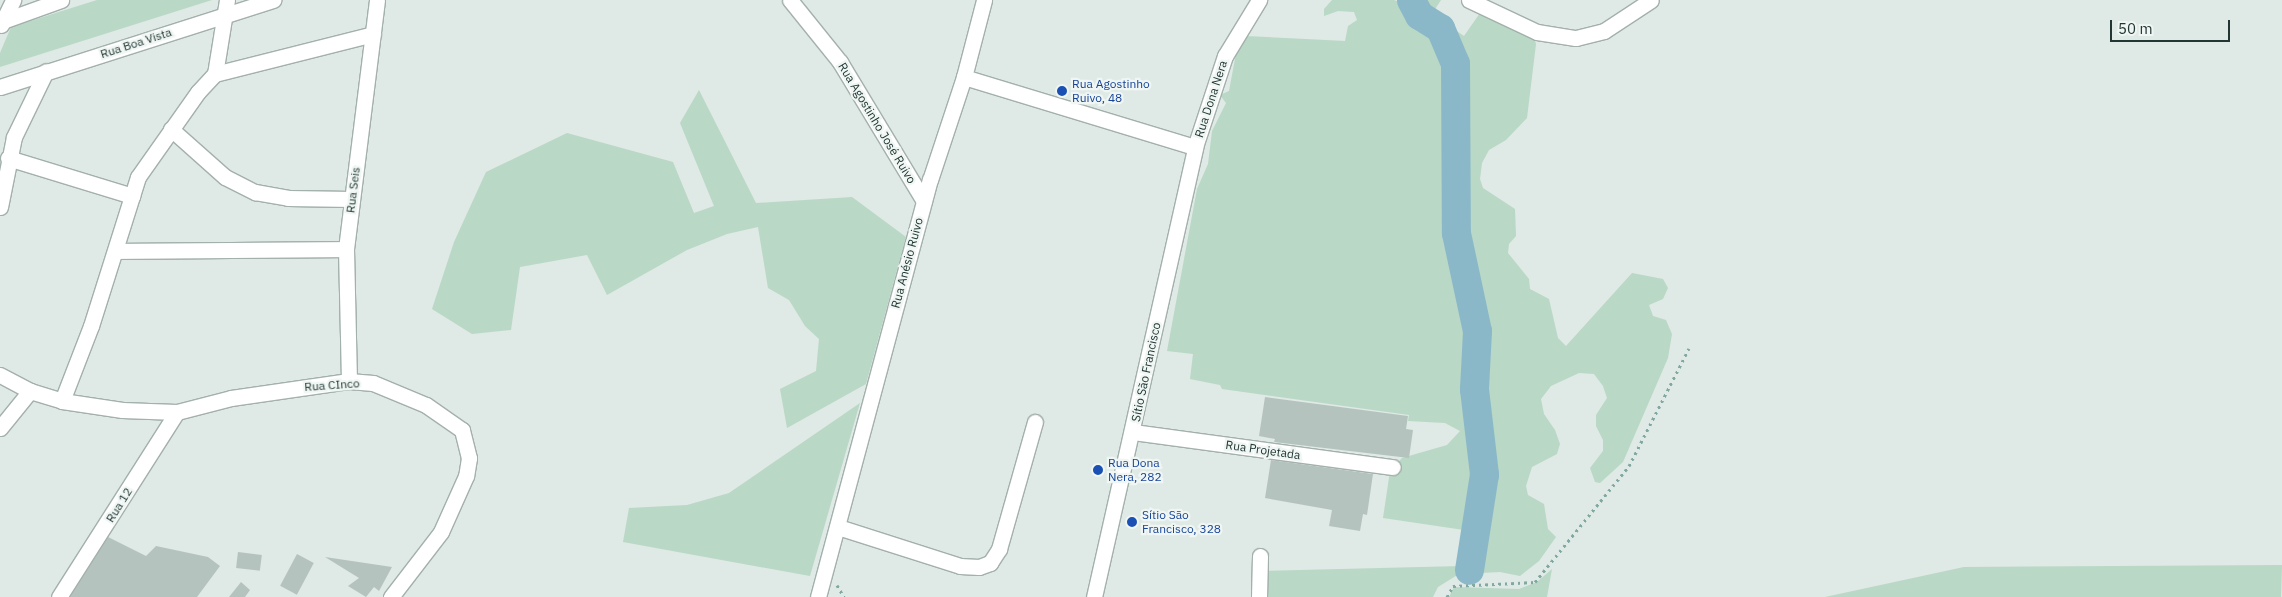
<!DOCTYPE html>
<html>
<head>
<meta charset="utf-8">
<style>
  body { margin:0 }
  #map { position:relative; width:2282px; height:597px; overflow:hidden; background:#dfe9e5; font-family:"IBM Plex Sans",sans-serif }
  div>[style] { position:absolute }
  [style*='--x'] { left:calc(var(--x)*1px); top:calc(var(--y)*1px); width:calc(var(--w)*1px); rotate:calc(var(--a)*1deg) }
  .green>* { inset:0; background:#b9d8c5 }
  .river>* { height:29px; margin:-14.5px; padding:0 14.5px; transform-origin:14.5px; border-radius:14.5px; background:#8bb8c9 }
  .building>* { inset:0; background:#b5c3bf; transform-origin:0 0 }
  .path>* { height:3px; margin-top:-1.5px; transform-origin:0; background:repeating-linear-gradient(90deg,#82a9a1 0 2.5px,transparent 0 6.5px) }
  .roads { filter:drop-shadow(1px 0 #a3b0ac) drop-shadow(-1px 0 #a3b0ac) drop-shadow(0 1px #a3b0ac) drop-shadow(0 -1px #a3b0ac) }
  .minor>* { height:15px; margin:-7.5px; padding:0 7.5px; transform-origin:7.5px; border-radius:7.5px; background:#fff }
  .dots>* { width:14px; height:14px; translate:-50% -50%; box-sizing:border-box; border:2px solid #eff6f3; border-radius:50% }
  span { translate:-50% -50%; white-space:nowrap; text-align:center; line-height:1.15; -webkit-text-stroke:4.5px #eff6f3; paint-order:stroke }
  .street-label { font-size:12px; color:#223734 }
  .transit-label { font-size:12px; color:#164399 }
  .left { translate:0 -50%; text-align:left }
  .scale { position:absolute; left:2110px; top:20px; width:120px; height:22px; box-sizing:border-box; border:2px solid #223734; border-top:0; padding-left:6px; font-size:15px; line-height:18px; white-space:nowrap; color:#223734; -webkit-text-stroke:4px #eff6f3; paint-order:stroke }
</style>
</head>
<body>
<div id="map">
  <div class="green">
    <div style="clip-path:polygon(97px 0,212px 0,0 67px,0 53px,11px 27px)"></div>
    <div style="clip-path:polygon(1332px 0,1394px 0,1410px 6px,1414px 0,1441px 0,1432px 14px,1464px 36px,1480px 13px,1534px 37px,1536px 44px,1527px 118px,1506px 140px,1489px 150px,1482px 163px,1480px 179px,1483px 188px,1515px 209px,1516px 236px,1509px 244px,1508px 253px,1529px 279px,1530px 289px,1549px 299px,1558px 338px,1566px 346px,1632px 273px,1663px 279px,1668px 288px,1663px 299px,1649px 305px,1653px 316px,1666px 320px,1672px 334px,1668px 358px,1623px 462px,1600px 483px,1595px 482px,1590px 468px,1603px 451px,1603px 440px,1596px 426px,1596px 415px,1607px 398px,1603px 386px,1594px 374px,1579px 373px,1551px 386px,1541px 399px,1544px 414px,1555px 430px,1560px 444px,1557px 454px,1532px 467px,1526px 486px,1528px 495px,1544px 504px,1548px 529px,1556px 537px,1539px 561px,1520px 576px,1500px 572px,1480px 573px,1462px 566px,1459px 574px,1438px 587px,1433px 597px,1261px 597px,1260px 571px,1462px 566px,1464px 530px,1383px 518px,1390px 471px,1402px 458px,1447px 445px,1460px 431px,1445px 423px,1408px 421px,1409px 415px,1222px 389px,1220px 385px,1190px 379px,1193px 354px,1167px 351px,1197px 189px,1208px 164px,1212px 131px,1226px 103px,1220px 95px,1229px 91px,1238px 43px,1245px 36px,1345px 41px,1348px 26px,1357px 20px,1354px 12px,1338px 11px,1324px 16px,1324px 9px)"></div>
    <div style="clip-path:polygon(699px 90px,756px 203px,852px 197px,906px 237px,866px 384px,787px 428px,780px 389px,816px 371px,819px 339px,805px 326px,789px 300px,768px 288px,758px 227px,727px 234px,687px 250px,607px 295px,587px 255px,520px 267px,511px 330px,472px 334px,432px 309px,454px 242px,486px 172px,567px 133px,673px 162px,694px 213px,714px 206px,680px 123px)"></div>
    <div style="clip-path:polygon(860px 403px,810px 576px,623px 542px,629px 508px,687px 505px,729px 493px)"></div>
    <div style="clip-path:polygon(2282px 565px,2281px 597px,1825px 597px,1964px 567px)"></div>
    <div style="clip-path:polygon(1552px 569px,1547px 597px,1449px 597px,1454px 587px,1519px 589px,1537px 582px)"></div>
  </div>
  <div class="river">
    <div style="--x:1411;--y:0;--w:17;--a:62"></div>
    <div style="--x:1419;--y:15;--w:25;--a:32"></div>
    <div style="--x:1440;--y:28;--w:38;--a:67"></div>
    <div style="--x:1455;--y:63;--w:170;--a:89.7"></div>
    <div style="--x:1456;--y:233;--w:100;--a:77.9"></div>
    <div style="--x:1477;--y:331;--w:58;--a:93"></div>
    <div style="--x:1474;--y:389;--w:86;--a:83.3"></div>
    <div style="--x:1484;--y:474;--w:97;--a:98.9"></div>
  </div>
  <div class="building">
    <div style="clip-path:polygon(1265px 397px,1408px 416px,1406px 429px,1413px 430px,1409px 458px,1274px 442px,1275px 439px,1259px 436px)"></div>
    <div style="clip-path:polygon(1271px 460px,1373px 474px,1367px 515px,1363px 514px,1360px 531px,1329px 526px,1332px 510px,1265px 498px)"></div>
    <div style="clip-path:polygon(108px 537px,146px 556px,156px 546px,208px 557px,220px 566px,197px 597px,70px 597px)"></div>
    <div style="left:238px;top:552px;width:24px;height:16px;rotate:7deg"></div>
    <div style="left:297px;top:554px;width:19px;height:36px;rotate:28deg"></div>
    <div style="clip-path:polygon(325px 557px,392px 567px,379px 591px,374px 587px,366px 597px,348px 586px,359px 578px)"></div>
    <div style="clip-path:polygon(241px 582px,250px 590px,245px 597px,229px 597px)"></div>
  </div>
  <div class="path">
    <div style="--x:837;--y:585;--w:14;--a:60"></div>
    <div style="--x:1447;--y:597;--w:13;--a:-61"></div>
    <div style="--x:1453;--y:586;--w:82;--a:-2.8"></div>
    <div style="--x:1535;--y:582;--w:149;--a:-51"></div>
    <div style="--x:1629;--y:466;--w:132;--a:-63"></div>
  </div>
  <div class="roads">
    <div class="minor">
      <div style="--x:790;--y:0;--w:80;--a:51.1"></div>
      <div style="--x:840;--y:62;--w:162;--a:58.9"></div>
      <div style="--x:1469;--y:0;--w:75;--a:25.2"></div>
      <div style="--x:1537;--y:32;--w:39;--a:9"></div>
      <div style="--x:1576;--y:38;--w:29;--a:-14"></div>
      <div style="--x:1604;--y:31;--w:56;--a:-33.4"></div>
      <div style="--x:0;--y:22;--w:65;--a:-19.8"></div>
      <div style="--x:1;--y:25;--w:28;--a:-64"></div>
      <div style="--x:215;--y:74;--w:75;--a:-80.8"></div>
      <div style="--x:964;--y:77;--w:241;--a:16.9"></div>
      <div style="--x:0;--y:87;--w:287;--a:-17.7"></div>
      <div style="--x:171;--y:129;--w:72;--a:41.6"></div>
      <div style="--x:225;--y:177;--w:34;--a:27"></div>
      <div style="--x:255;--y:192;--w:34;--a:10"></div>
      <div style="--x:288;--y:198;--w:64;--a:0.9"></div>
      <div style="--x:8;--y:158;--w:130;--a:17"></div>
      <div style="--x:0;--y:207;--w:71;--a:-78.7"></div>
      <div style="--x:14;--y:137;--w:73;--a:-64.1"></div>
      <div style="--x:116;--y:251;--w:230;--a:-0.5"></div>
      <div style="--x:0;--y:375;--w:34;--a:28"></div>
      <div style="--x:30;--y:391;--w:34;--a:17"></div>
      <div style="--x:62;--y:401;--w:61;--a:8.5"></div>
      <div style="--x:122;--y:410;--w:55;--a:2.1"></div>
      <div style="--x:177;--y:412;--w:56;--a:-14.5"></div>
      <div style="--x:231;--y:398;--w:119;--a:-8.2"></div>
      <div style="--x:349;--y:381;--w:24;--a:5"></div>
      <div style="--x:373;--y:383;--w:57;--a:22.5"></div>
      <div style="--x:426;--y:405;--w:44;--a:34.8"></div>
      <div style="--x:462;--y:430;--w:29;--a:76"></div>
      <div style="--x:469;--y:458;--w:18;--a:99"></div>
      <div style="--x:466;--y:476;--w:61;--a:114.1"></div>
      <div style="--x:441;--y:532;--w:82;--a:127.6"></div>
      <div style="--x:349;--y:381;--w:132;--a:-91.3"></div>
      <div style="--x:346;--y:249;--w:251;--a:-82.9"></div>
      <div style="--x:62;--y:401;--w:80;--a:-68.9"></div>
      <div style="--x:91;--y:326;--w:156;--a:-72.5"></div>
      <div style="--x:138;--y:177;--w:104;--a:-54.8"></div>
      <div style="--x:198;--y:92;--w:25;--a:-47"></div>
      <div style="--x:215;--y:74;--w:163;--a:-14.2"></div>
      <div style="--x:0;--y:428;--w:48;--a:-51"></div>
      <div style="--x:1133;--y:432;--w:262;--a:7.7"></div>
      <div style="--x:838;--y:527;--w:128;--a:17.7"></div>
      <div style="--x:960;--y:566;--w:19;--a:3"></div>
      <div style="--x:979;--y:567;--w:12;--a:-20"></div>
      <div style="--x:990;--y:563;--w:17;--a:-57"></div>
      <div style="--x:999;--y:549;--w:132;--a:-74.2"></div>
      <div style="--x:59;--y:597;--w:219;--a:-57.5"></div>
      <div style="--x:818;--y:597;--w:432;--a:-75"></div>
      <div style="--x:930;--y:180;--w:108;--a:-71.7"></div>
      <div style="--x:964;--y:77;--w:80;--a:-75.4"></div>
      <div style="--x:1094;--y:597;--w:461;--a:-77.3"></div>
      <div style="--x:1195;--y:147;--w:96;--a:-71.8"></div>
      <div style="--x:1225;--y:56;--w:66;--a:-58.7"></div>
      <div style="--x:1259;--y:597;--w:41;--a:-88.6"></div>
    </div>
  </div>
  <div class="dots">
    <div style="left:1062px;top:91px;background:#1a4fb4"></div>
    <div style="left:1098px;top:470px;background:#1a4fb4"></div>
    <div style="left:1132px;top:522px;background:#1a4fb4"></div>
  </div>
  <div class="street-label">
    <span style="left:136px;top:43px;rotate:-18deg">Rua Boa Vista</span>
    <span style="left:1211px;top:99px;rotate:-72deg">Rua Dona Nera</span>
    <span style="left:877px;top:123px;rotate:59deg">Rua Agostinho José Ruivo</span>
    <span style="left:353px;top:190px;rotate:-83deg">Rua Seis</span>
    <span style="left:907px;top:263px;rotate:-75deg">Rua Anésio Ruivo</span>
    <span style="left:1146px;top:372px;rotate:-78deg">Sítio São Francisco</span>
    <span style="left:332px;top:385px;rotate:-4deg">Rua CInco</span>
    <span style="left:1263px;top:450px;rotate:8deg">Rua Projetada</span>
    <span style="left:119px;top:505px;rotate:-58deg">Rua 12</span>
  </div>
  <div class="transit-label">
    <span class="left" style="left:1072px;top:91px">Rua Agostinho<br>Ruivo, 48</span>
    <span class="left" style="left:1108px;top:470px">Rua Dona<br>Nera, 282</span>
    <span class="left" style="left:1142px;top:522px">Sítio São<br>Francisco, 328</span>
  </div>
  <div class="scale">50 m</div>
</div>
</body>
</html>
